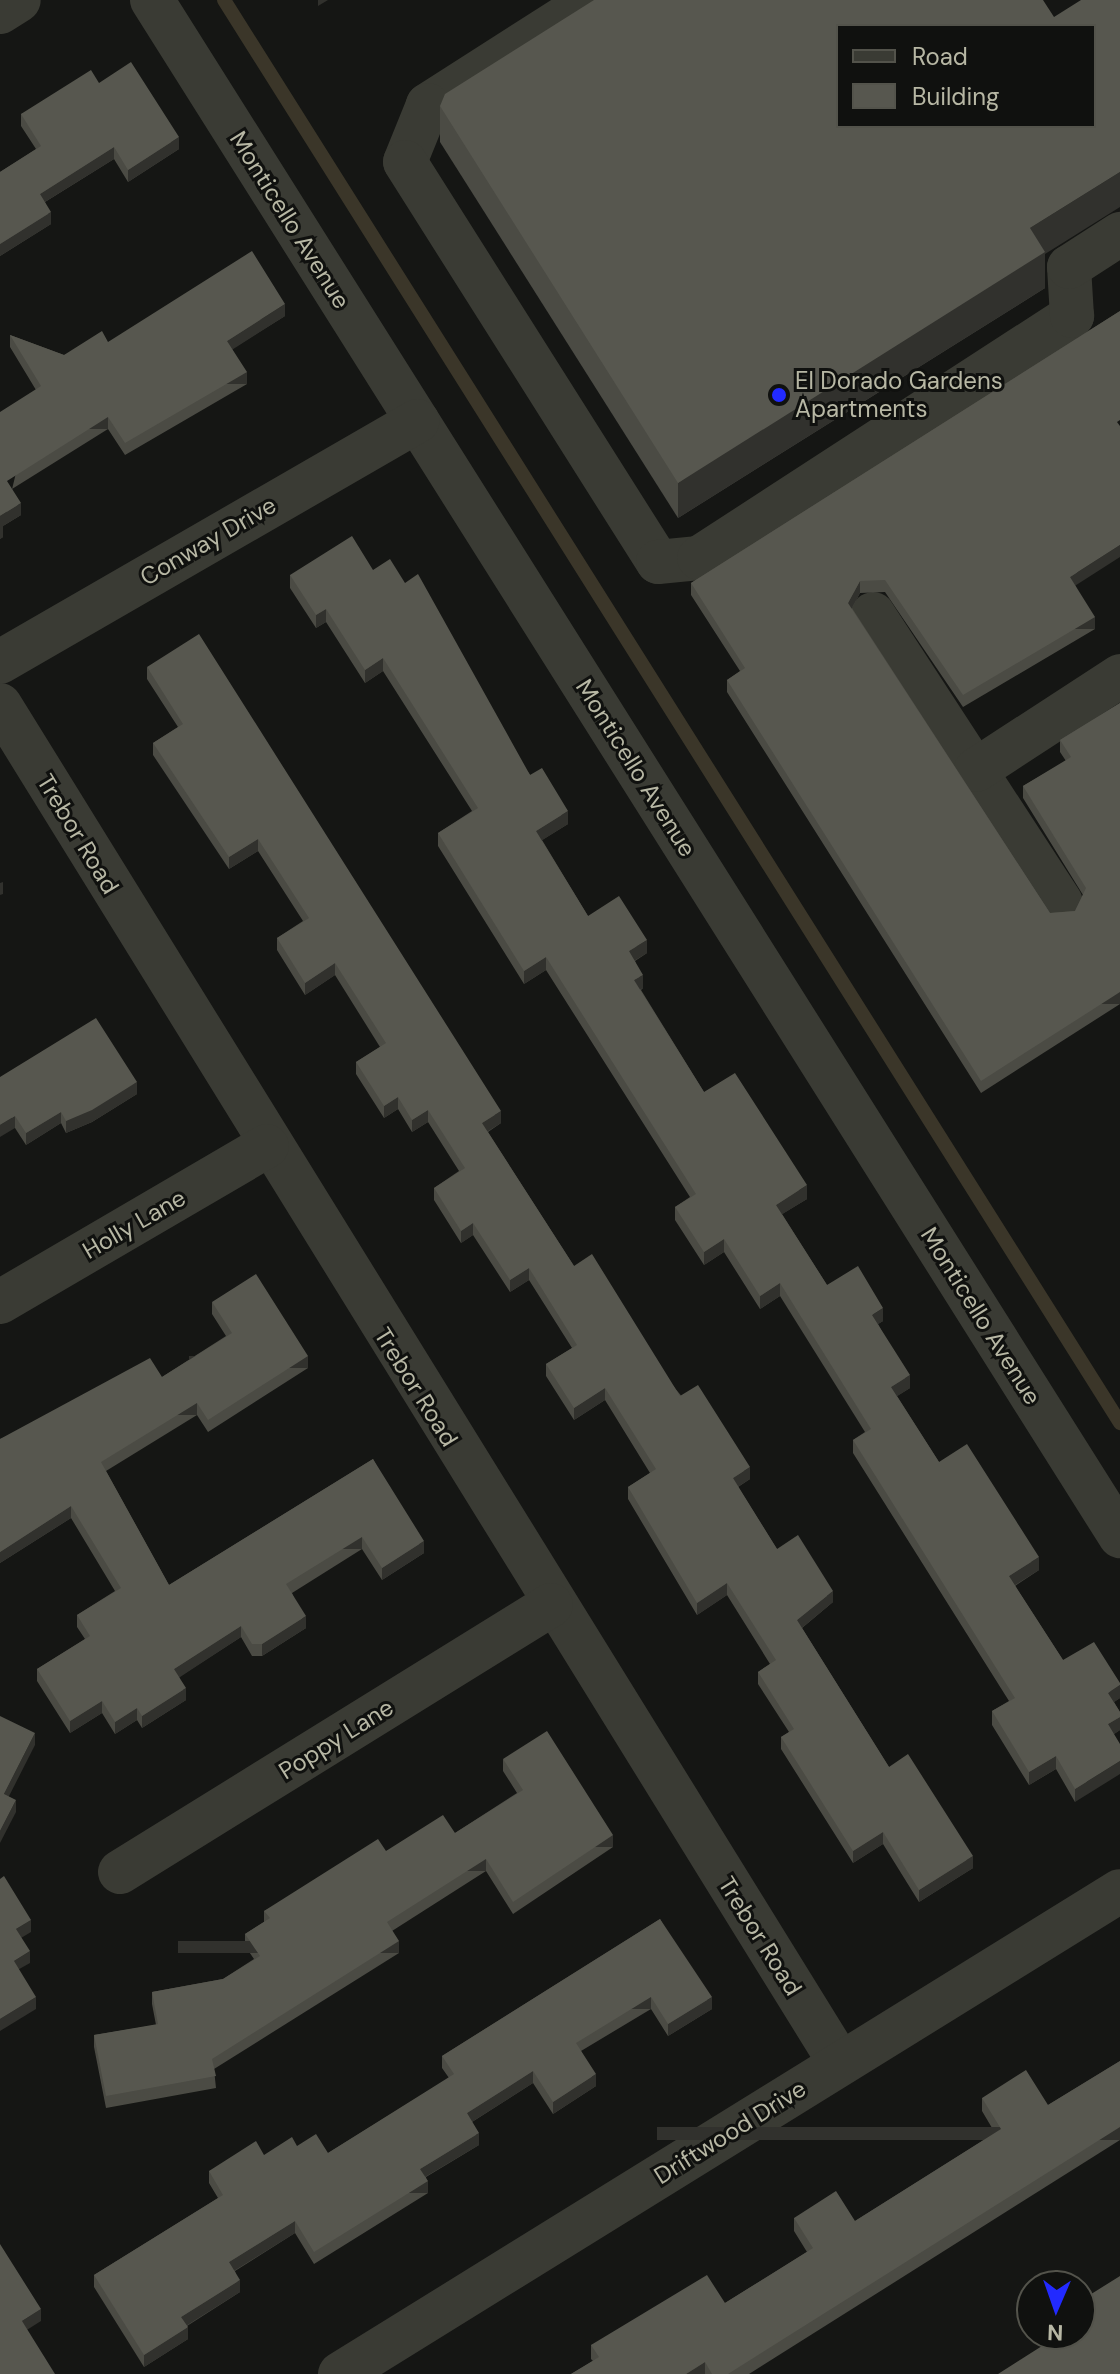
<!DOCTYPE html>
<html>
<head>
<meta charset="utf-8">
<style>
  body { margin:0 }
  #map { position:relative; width:1120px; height:2374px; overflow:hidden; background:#151614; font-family:"DM Sans",sans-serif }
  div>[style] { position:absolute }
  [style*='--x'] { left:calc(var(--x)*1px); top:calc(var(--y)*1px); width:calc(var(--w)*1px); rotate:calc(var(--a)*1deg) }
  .stream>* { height:14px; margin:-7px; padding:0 7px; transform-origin:7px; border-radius:7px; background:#3b3629 }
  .minor>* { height:44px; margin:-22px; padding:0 22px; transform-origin:22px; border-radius:22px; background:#3a3b34 }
  .wall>* { inset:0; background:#4b4b44 }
  .shaded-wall>* { inset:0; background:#31312d; transform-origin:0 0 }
  .building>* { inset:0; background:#57574f }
  .dots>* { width:22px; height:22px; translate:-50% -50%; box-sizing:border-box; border:4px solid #10110f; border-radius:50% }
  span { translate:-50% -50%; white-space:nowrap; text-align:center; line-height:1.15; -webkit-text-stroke:6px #10110f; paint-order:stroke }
  .street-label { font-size:24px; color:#b7b7a4 }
  .poi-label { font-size:24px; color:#b7b7a4 }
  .left { translate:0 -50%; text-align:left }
  .legend { position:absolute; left:836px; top:24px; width:260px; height:104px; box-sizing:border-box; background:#10110f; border:2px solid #53534b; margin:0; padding:10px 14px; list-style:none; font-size:24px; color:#b7b7a4 }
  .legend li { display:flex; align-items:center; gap:16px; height:40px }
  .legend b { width:40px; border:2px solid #53534b }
  .north { position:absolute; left:1016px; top:2270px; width:80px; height:80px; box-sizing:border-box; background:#10110f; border:2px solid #53534b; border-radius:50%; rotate:182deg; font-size:22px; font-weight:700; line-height:32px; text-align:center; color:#b7b7a4 }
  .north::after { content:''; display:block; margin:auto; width:28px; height:36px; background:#222aff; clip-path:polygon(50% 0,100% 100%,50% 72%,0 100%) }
</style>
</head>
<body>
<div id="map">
  <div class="stream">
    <div style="--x:224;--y:0;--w:1682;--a:57.8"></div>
  </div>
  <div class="minor">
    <div style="--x:152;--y:0;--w:1816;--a:57.78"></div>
    <div style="--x:592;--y:0;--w:195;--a:147.4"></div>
    <div style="--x:428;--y:105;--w:61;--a:112"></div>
    <div style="--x:405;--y:162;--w:473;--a:57.7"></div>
    <div style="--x:658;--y:562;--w:41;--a:-5.6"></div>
    <div style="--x:699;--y:558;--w:445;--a:-33"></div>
    <div style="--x:1072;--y:316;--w:49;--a:-93.5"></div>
    <div style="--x:1069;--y:267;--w:61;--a:-32.9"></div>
    <div style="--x:0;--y:12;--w:22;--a:-32"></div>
    <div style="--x:873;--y:614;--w:344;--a:56.9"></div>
    <div style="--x:0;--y:662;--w:482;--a:-30"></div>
    <div style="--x:0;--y:705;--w:1597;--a:58.26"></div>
    <div style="--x:976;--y:770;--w:172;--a:-33.1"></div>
    <div style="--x:0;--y:1302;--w:309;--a:-30.3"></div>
    <div style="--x:120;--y:1872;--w:507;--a:-31.78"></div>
    <div style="--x:340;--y:2374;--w:917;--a:-31.77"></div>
  </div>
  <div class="wall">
    <div style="clip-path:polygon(99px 83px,179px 149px,128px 182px,114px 159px,45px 202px,51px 224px,0 256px,0 172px,36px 149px,21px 126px,21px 114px)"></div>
    <div style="clip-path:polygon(440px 106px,1045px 254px,1045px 288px,678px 518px,440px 142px)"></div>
    <div style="clip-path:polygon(1120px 311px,1075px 585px,1095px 629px,963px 707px,885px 592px,860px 593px,852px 608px,1050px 913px,1075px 911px,1083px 895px,1023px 798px,1023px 786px,1066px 761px,1060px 752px,1060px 740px,1120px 703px,1120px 1004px,981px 1093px,727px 692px,727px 680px,740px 671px,691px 595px,691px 583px)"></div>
    <div style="clip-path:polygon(285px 316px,232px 349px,247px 384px,125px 455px,108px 429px,12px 489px,21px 515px,3px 526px,3px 537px,0 539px,36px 390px,10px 347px,10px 335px,64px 355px,108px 342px)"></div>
    <div style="clip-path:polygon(373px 570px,568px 824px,542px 840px,588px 916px,647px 953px,635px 961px,643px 988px,641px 990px,704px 1092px,807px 1199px,782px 1214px,827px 1285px,883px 1321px,878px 1324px,910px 1388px,897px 1396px,939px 1462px,1039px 1570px,1015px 1586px,1063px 1660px,1120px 1698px,1114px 1702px,1120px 1712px,1120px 1730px,1114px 1734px,1075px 1802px,1056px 1769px,1029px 1785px,992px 1725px,992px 1711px,1009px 1701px,853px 1453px,853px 1440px,865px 1432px,780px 1296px,760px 1309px,724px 1252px,704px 1265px,675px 1220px,675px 1207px,690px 1197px,546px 970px,524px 984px,438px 846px,438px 833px,472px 811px,383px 671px,365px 683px,326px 622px,316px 628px,290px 588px,290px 575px)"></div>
    <div style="clip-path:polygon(147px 667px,501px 1123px,488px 1132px,574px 1266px,750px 1479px,738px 1487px,777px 1549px,833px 1602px,802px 1628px,889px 1767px,973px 1868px,919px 1902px,883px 1844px,853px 1863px,781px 1749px,781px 1737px,789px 1732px,758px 1684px,758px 1672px,770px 1664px,727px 1595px,697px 1615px,628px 1499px,628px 1487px,650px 1473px,605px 1400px,574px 1420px,546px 1376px,546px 1364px,572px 1348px,529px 1280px,510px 1292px,473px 1235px,461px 1243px,434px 1200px,434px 1188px,459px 1171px,428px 1122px,412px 1132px,398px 1109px,384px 1118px,356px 1074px,356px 1062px,380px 1047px,335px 975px,305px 995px,277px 950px,277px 938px,303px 921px,258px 851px,229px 869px,153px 755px,153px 743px,178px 727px,147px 679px)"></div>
    <div style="clip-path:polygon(0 1077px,137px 1094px,92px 1122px,66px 1133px,61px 1123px,26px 1145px,15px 1128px)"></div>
    <div style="clip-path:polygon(212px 1302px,308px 1368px,208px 1432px,197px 1415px,106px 1471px,169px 1585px,373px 1459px,424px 1553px,382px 1580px,362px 1549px,292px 1593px,306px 1628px,262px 1656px,252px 1656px,241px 1637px,179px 1677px,186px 1700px,142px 1728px,137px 1720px,115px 1734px,102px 1713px,70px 1733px,37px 1681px,37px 1669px,85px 1639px,77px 1627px,77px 1615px,115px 1591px,71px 1518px,0 1563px,0 1439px,162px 1377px,226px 1336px,212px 1314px)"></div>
    <div style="clip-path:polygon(503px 1759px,613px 1847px,513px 1914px,486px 1871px,392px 1931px,399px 1953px,214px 2069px,216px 2088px,106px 2108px,94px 2047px,94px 2035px,156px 2025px,152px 2004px,152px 1992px,223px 1979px,254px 1959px,245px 1946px,245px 1934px,264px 1922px,264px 1911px,386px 1851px,455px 1833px,517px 1793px,503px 1771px)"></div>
    <div style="clip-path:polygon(660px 1919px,712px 2009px,668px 2036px,651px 2009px,581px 2051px,596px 2086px,553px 2114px,533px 2083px,472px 2122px,479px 2145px,426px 2177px,428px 2193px,314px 2264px,295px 2233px,235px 2271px,240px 2292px,187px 2326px,188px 2339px,144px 2367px,94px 2287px,94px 2275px,218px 2198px,209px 2183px,209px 2171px,297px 2146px,328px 2153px,449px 2078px,442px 2068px,442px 2056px)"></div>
    <div style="clip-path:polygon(1120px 2061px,1120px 2140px,749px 2374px,571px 2374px,593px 2361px,591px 2359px,591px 2345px,725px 2303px,807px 2252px,794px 2231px,794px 2218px,855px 2221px,995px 2133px,982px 2111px,982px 2098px,1048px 2105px)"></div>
    <div style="clip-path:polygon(1044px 2334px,1080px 2334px,1120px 2374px,1048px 2342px)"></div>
  </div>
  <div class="shaded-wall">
    <div style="clip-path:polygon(318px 0,328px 0,318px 6px)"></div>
    <div style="clip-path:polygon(179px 137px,179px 149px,128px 182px,128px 170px)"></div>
    <div style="clip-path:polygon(114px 147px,114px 159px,40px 205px,40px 194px)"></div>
    <div style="clip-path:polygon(1120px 172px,1120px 207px,1045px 254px,1045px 288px,678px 518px,678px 483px,1030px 228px)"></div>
    <div style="clip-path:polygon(51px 212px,51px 224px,0 256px,0 244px)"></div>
    <div style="clip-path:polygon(285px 304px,285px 316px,227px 353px,227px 341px)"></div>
    <div style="left:247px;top:372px;width:12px;height:141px;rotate:90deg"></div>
    <div style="left:108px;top:417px;width:12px;height:120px;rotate:90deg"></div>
    <div style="clip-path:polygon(21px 503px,21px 515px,3px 526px,3px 537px,0 539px,0 516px)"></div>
    <div style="clip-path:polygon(1120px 545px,1120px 557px,1070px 589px,1070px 577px)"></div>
    <div style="clip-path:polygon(860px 581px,860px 593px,848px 615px,848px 603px)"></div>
    <div style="clip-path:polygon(326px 609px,326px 622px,316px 628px,316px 615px)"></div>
    <div style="left:1095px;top:617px;width:12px;height:153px;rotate:90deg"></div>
    <div style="clip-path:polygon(383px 658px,383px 671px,365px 683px,365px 670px)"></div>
    <div style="clip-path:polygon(568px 811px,568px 824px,536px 844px,536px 831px)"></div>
    <div style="clip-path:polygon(258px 839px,258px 851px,229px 869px,229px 857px)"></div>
    <div style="clip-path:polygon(3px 882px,3px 894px,0 895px,0 883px)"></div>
    <div style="clip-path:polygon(647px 940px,647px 953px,629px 964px,629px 951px)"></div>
    <div style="clip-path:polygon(546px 957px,546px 970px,524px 984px,524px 971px)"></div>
    <div style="clip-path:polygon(335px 963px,335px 975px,305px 995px,305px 983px)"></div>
    <div style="clip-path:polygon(643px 975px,643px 988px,634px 993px,634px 980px)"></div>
    <div style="left:1120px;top:992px;width:12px;height:165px;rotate:90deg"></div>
    <div style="clip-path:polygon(137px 1082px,137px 1094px,92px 1122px,66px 1133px,66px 1121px)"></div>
    <div style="clip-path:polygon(398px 1097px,398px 1109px,384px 1118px,384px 1106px)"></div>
    <div style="clip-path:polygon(428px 1110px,428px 1122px,412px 1132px,412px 1120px)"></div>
    <div style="clip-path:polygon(501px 1111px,501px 1123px,482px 1135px,482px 1123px)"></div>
    <div style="clip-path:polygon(61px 1112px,61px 1123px,26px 1145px,26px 1133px)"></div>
    <div style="clip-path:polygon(15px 1116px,15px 1128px,0 1137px,0 1125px)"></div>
    <div style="clip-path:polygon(807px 1185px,807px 1199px,776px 1218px,776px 1205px)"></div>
    <div style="clip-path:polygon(473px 1223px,473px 1235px,461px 1243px,461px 1231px)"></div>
    <div style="clip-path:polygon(724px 1239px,724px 1252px,704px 1265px,704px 1252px)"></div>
    <div style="clip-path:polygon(529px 1268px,529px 1280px,510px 1292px,510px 1280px)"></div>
    <div style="clip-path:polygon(780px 1283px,780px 1296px,760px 1309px,760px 1296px)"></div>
    <div style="clip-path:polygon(883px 1308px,883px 1321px,872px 1328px,872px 1315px)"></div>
    <div style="left:308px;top:1356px;width:12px;height:119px;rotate:90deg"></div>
    <div style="clip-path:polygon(910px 1375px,910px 1388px,891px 1400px,891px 1387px)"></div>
    <div style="clip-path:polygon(605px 1388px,605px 1400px,574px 1420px,574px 1408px)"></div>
    <div style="left:197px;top:1403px;width:12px;height:113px;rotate:90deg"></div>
    <div style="clip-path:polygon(750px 1467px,750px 1479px,733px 1490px,733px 1478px)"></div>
    <div style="clip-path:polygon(71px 1506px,71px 1518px,0 1563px,0 1552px)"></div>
    <div style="left:362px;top:1537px;width:12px;height:89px;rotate:90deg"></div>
    <div style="clip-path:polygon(424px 1541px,424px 1553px,382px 1580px,382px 1568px)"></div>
    <div style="clip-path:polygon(1039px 1557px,1039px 1570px,1009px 1589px,1009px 1576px)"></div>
    <div style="clip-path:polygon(727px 1583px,727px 1595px,697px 1615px,697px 1603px)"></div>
    <div style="clip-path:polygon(833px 1591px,833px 1602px,797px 1632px,797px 1620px)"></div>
    <div style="clip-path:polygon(306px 1616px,306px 1628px,262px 1656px,262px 1644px)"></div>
    <div style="clip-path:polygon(241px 1626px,241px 1637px,174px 1681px,174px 1669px)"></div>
    <div style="clip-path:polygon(1120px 1685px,1120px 1698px,1108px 1706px,1108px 1693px)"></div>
    <div style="clip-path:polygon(186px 1688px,186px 1700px,142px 1728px,142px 1716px)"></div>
    <div style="clip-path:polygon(102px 1701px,102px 1713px,70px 1733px,70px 1721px)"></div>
    <div style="clip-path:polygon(137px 1708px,137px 1720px,115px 1734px,115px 1722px)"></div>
    <div style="clip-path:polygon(1120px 1717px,1120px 1730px,1108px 1738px,1108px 1724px)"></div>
    <div style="clip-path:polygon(35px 1733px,35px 1745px,4px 1806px,4px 1794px)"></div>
    <div style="clip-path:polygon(1056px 1756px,1056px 1769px,1029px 1785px,1029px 1772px)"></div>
    <div style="clip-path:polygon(1120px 1761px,1120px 1774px,1075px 1802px,1075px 1789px)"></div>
    <div style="clip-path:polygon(16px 1800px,16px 1812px,0 1843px,0 1831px)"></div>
    <div style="clip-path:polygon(883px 1832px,883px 1844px,853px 1863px,853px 1851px)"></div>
    <div style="left:613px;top:1835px;width:12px;height:120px;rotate:90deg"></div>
    <div style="clip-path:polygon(973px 1856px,973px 1868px,919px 1902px,919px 1890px)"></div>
    <div style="left:486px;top:1859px;width:12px;height:117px;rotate:90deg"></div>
    <div style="clip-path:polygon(31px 1920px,31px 1932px,16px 1941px,16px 1929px)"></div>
    <div style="left:399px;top:1941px;width:12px;height:221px;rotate:90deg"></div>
    <div style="clip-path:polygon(30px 1951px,30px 1963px,14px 1972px,14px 1961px)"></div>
    <div style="clip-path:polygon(36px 1997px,36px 2009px,0 2031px,0 2019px)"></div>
    <div style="left:651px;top:1997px;width:12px;height:88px;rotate:90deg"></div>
    <div style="clip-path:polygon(712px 1997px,712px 2009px,668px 2036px,668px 2024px)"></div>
    <div style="clip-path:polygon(533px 2071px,533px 2083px,467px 2125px,467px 2113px)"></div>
    <div style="clip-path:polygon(596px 2074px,596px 2086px,553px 2114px,553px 2102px)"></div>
    <div style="left:1120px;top:2127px;width:13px;height:463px;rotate:90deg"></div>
    <div style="clip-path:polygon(479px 2133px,479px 2145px,420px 2180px,420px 2169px)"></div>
    <div style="left:428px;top:2181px;width:12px;height:134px;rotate:90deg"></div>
    <div style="clip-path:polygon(295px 2221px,295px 2233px,229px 2274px,229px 2262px)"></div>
    <div style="clip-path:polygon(240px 2280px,240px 2292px,181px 2329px,181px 2317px)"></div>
    <div style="clip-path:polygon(41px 2309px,41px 2321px,22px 2333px,22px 2321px)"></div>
    <div style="clip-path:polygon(188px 2327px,188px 2339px,144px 2367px,144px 2355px)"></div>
    <div style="clip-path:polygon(705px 2362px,705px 2374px,686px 2374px)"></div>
  </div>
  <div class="building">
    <div style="clip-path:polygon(evenodd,594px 0,1043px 0,1054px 17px,1081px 0,1120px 0,1120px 172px,1030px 228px,1045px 252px,678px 483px,440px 106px,445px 94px,594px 0,838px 26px,1094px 26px,1094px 126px,838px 126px,838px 26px)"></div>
    <div style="clip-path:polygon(131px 62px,179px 137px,128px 170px,114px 147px,40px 194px,51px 212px,0 244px,0 172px,41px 146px,21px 114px,91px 70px,99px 83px)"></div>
    <div style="clip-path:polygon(252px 251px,285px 304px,227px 341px,247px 372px,125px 443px,108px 417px,7px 481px,21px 503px,0 516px,0 412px,41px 386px,10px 335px,64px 355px,102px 331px,108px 342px)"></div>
    <div style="clip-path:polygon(1120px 311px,1120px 420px,1117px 422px,1120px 426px,1120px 545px,1070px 577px,1095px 617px,963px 695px,885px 580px,860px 581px,848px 603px,1050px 913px,1075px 911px,1086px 888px,1023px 786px,1071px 757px,1060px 740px,1120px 703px,1120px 992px,981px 1081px,727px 680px,745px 668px,691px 583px)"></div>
    <div style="clip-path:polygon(352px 536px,373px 570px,390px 559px,405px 583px,418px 574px,530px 775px,542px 768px,568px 811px,536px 831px,588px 916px,619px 896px,647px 940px,629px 951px,643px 975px,634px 980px,704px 1092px,735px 1073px,807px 1185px,776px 1205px,827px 1285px,858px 1266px,883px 1308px,872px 1315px,910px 1375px,891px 1387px,939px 1462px,967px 1444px,1039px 1557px,1009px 1576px,1063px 1660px,1094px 1642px,1120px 1683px,1120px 1685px,1108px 1693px,1120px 1712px,1120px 1717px,1108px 1724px,1120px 1744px,1120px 1761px,1075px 1789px,1056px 1756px,1029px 1772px,992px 1711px,1015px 1698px,853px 1440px,871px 1429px,780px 1283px,760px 1296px,724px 1239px,704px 1252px,675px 1207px,696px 1194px,546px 957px,524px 971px,438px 833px,478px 808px,383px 658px,365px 670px,326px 609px,316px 615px,290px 575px)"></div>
    <div style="clip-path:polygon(199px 634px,501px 1111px,482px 1123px,574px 1266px,592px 1254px,680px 1396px,698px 1385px,750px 1467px,733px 1478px,777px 1549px,798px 1535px,833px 1591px,797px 1620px,889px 1767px,908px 1754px,973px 1856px,919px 1890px,883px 1832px,853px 1851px,781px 1737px,794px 1729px,758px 1672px,776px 1660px,727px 1583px,697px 1603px,628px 1487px,656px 1469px,605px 1388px,574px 1408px,546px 1364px,577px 1345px,529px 1268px,510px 1280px,473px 1223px,461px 1231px,434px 1188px,465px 1168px,428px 1110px,412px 1120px,398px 1097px,384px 1106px,356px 1062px,386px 1043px,335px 963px,305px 983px,277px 938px,309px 918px,258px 839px,229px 857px,153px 743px,183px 724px,147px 667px)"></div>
    <div style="clip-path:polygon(96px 1018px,137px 1082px,92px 1110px,66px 1121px,61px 1112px,26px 1133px,15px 1116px,0 1125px,0 1077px)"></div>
    <div style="clip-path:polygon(256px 1274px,308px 1356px,208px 1420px,197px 1403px,101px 1462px,169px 1585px,373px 1459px,424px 1541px,382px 1568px,362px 1537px,286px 1584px,306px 1616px,262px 1644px,252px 1644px,241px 1626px,174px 1669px,186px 1688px,142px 1716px,137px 1708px,115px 1722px,102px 1701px,70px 1721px,37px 1669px,90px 1636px,77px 1615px,121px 1588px,71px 1506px,0 1552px,0 1439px,150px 1358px,162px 1377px,232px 1333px,212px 1302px)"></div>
    <div style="clip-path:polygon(0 1716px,35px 1733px,4px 1794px,16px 1800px,0 1831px)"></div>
    <div style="clip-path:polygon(547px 1731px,613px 1835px,513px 1902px,486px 1859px,387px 1922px,399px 1941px,212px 2059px,216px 2076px,106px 2096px,94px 2035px,158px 2024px,152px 1992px,223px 1979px,260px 1956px,245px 1934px,270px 1918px,264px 1911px,378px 1839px,386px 1851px,443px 1815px,455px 1833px,523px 1790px,503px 1759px)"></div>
    <div style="clip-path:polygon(4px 1876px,31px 1920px,16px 1929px,30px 1951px,14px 1961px,36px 1997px,0 2019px,0 1879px)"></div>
    <div style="clip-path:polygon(660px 1919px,712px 1997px,668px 2024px,651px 1997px,576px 2043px,596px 2074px,553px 2102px,533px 2071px,467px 2113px,479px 2133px,420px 2169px,428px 2181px,314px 2252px,295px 2221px,229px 2262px,240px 2280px,181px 2317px,188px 2327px,144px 2355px,94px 2275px,223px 2195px,209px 2171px,256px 2141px,264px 2155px,292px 2137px,297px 2146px,316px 2134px,328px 2153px,454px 2074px,442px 2056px)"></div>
    <div style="clip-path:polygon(1120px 2061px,1120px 2127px,728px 2374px,712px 2374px,705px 2362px,686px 2374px,571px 2374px,599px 2357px,591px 2345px,707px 2275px,725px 2303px,813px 2248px,794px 2218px,836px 2191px,855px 2221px,1001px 2129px,982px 2098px,1026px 2070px,1048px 2105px)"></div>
    <div style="clip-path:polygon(0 2244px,41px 2309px,22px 2321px,55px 2374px,0 2374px)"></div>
    <div style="clip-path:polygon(1120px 2276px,1120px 2374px,998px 2374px,1053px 2339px,1050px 2334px,1080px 2334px,1080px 2301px)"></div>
  </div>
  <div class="dots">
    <div style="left:779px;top:395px;background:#222aff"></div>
  </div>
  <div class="street-label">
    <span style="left:290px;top:220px;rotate:58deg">Monticello Avenue</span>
    <span style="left:208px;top:541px;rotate:-30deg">Conway Drive</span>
    <span style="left:636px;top:768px;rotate:58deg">Monticello Avenue</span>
    <span style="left:78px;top:834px;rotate:59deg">Trebor Road</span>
    <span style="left:134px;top:1224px;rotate:-30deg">Holly Lane</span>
    <span style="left:981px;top:1316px;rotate:58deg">Monticello Avenue</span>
    <span style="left:416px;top:1387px;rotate:58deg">Trebor Road</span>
    <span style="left:336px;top:1739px;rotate:-32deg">Poppy Lane</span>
    <span style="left:760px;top:1936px;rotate:58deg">Trebor Road</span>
    <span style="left:730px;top:2132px;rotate:-32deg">Driftwood Drive</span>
  </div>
  <div class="poi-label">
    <span class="left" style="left:795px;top:395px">El Dorado Gardens<br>Apartments</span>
  </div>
  <ul class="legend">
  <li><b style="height:10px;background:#3a3b34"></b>Road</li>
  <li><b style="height:22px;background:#57574f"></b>Building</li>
  </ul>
  <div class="north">N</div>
</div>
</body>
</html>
